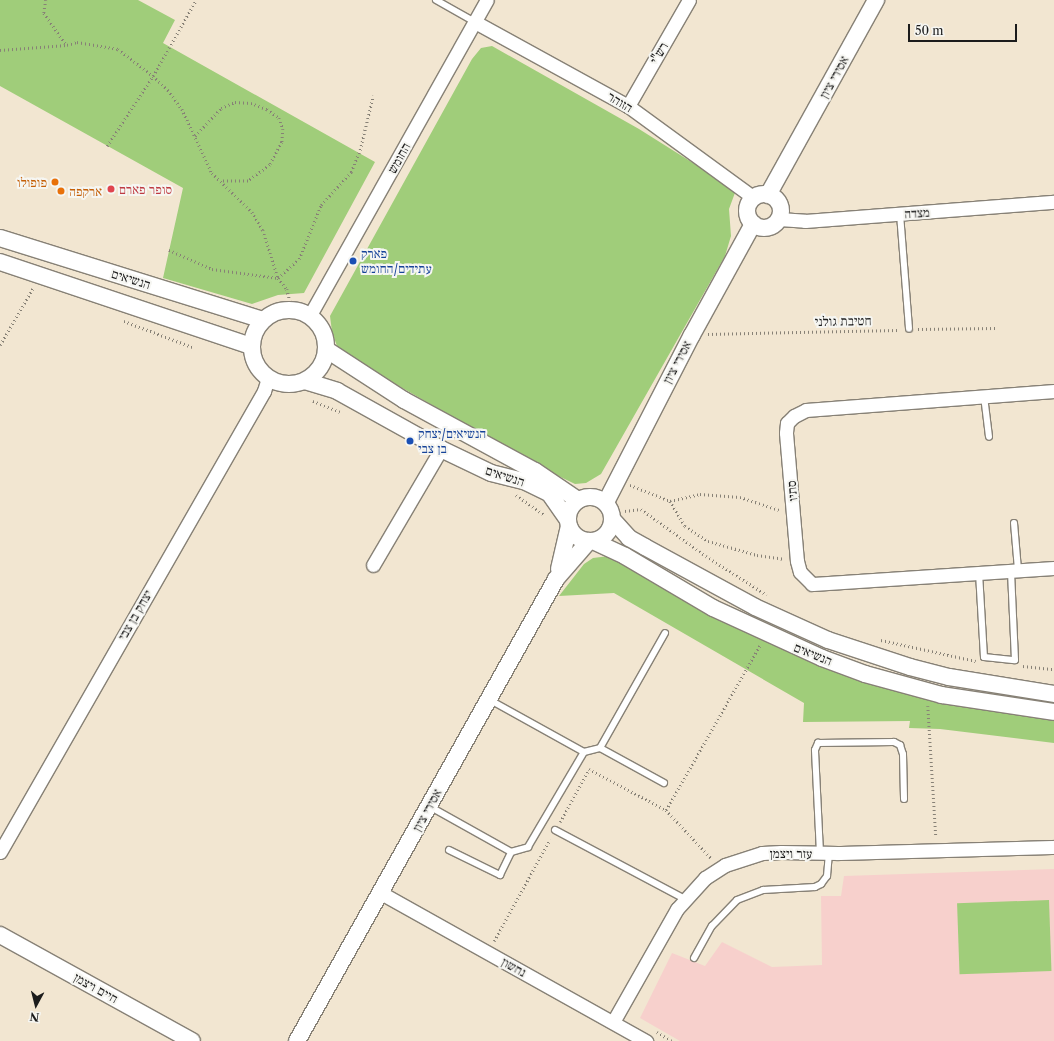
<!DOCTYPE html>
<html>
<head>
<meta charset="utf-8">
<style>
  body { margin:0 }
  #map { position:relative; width:1054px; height:1041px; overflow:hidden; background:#f2e6d1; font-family:"Libre Caslon Text","Frank Ruhl Libre",serif }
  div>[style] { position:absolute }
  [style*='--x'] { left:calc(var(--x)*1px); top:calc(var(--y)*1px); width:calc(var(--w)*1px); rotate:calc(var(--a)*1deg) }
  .built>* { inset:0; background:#f7d0cc }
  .green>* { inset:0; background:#a0cd7a; transform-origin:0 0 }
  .path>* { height:2.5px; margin-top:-1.25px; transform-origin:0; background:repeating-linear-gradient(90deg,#878176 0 1px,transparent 0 4px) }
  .roads { filter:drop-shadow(1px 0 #878176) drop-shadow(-1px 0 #878176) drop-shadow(0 1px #878176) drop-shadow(0 -1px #878176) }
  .service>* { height:6px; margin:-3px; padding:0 3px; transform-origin:3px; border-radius:3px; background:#fff }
  .minor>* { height:13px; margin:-6.5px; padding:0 6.5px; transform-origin:6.5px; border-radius:6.5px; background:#fff }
  .tertiary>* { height:16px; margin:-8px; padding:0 8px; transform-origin:8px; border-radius:8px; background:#fff }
  .tertiary>.ring { margin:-8px; padding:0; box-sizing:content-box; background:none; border:16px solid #fff; border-radius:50% }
  .dots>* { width:11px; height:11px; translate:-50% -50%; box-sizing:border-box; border:2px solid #f6f6f2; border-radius:50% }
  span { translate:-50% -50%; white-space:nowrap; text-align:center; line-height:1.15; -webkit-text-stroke:4px #f6f6f2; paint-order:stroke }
  .street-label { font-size:13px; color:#1c1c1c }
  .food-label { font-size:13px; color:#c56008 }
  .right { translate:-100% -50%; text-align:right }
  .left { translate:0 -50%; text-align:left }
  .health-label { font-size:13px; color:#be3a42 }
  .transit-label { font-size:13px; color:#164399 }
  .north { position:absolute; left:16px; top:985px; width:40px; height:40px; -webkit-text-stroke:3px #f6f6f2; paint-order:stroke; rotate:187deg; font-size:11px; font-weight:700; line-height:16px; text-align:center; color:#1c1c1c }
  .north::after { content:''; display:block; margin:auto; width:14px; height:18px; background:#1c1c1c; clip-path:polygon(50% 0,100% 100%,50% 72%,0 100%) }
  .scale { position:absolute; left:908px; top:24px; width:109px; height:18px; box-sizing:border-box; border:2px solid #1c1c1c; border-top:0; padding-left:5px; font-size:12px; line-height:14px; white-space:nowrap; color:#1c1c1c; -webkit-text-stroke:3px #f6f6f2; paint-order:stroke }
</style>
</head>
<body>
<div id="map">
  <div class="built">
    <div style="clip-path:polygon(1054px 869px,1054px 1041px,680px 1041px,640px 1018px,672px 953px,705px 966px,722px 942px,772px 967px,822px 965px,821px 896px,841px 896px,844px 876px)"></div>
  </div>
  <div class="green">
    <div style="clip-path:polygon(0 0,138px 0,175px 20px,163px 43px,375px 162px,304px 293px,278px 295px,252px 304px,163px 278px,183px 188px,0 86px)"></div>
    <div style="clip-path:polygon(492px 46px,639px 129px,736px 190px,729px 209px,731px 236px,725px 256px,601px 474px,586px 483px,575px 484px,542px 468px,350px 358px,338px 349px,332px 332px,330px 316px,472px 59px,481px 48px)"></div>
    <div style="clip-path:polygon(609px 556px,766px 640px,1054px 717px,1054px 743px,940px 729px,909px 728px,910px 721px,803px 722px,804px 703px,614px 593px,559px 596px,584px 564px,593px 558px)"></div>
    <div style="left:1049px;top:900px;width:71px;height:92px;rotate:88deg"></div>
  </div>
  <div class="path">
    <div style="--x:46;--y:0;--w:13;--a:99"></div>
    <div style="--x:44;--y:13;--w:39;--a:55"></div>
    <div style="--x:0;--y:50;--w:67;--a:-4.3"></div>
    <div style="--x:67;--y:45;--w:10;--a:-17"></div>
    <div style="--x:77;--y:42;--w:42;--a:9.7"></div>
    <div style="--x:118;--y:49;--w:44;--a:37.6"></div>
    <div style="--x:153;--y:76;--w:21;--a:43"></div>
    <div style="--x:168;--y:90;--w:24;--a:54"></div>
    <div style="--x:182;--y:109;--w:71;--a:64.9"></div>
    <div style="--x:212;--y:173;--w:56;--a:44.3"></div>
    <div style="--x:252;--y:212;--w:21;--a:59"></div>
    <div style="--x:263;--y:230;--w:50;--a:72.6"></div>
    <div style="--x:278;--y:278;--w:14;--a:51"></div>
    <div style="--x:287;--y:289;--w:21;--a:76"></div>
    <div style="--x:195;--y:136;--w:38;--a:-47"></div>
    <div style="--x:221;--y:108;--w:15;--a:-23"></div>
    <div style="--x:235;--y:102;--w:16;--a:4"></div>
    <div style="--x:251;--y:103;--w:17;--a:21"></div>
    <div style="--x:267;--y:109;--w:15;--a:37"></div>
    <div style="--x:279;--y:118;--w:12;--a:70"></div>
    <div style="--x:283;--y:129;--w:13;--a:94"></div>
    <div style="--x:282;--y:142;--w:26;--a:118"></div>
    <div style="--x:270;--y:165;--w:27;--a:144"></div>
    <div style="--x:248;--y:181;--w:28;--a:180"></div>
    <div style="--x:107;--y:146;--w:84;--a:-56.7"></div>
    <div style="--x:153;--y:76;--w:87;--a:-60.5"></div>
    <div style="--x:169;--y:250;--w:47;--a:23.8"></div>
    <div style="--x:212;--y:269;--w:67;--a:7.8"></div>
    <div style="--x:278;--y:278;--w:28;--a:-42"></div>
    <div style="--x:299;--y:259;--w:58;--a:-67.8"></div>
    <div style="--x:321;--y:205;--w:45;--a:-47.7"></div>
    <div style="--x:351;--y:172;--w:24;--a:-68"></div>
    <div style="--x:360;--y:150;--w:56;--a:-76.5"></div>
    <div style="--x:124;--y:321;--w:73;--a:20.9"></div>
    <div style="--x:918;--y:329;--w:78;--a:-0.7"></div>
    <div style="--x:708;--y:334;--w:191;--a:-1.2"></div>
    <div style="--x:0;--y:345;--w:66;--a:-59.9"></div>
    <div style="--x:313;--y:401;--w:29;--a:22"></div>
    <div style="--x:630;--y:485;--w:43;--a:21.8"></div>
    <div style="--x:670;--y:501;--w:31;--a:-13"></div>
    <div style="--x:700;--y:494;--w:40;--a:4.3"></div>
    <div style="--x:740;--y:497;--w:41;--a:18.4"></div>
    <div style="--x:516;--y:495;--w:35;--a:35"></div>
    <div style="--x:670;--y:501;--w:29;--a:59"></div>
    <div style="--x:685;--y:526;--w:27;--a:33"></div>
    <div style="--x:708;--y:541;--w:51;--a:15.9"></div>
    <div style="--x:757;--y:555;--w:27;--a:8"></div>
    <div style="--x:625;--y:511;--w:16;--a:-7"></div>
    <div style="--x:641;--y:509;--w:80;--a:35.9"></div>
    <div style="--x:706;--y:556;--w:72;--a:32.6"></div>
    <div style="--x:881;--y:640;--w:97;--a:12.5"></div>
    <div style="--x:1023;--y:666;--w:31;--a:6"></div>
    <div style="--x:928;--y:706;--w:131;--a:86.5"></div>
    <div style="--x:666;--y:810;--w:67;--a:46.8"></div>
    <div style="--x:560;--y:822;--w:60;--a:-61.3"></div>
    <div style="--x:589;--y:769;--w:87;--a:28"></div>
    <div style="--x:666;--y:810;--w:190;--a:-60.3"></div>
    <div style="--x:494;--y:941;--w:116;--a:-61.2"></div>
    <div style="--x:657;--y:1032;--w:17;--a:31"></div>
  </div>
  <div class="roads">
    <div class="service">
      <div style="--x:436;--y:0;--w:45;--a:29.4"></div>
      <div style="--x:900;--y:214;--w:115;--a:85.5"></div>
      <div style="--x:984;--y:396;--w:41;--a:83"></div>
      <div style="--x:1014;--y:523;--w:47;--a:85.1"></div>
      <div style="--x:979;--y:573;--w:84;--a:86.6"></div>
      <div style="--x:984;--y:657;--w:31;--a:6"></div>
      <div style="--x:1015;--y:660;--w:89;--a:-92.6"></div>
      <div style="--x:490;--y:700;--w:107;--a:29"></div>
      <div style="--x:584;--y:752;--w:16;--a:-14"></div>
      <div style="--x:664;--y:783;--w:73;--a:-151.3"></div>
      <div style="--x:600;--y:748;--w:132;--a:-60.5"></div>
      <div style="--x:429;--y:806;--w:94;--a:29.3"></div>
      <div style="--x:555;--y:830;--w:147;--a:28"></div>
      <div style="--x:449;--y:850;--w:57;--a:26.1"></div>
      <div style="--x:500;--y:875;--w:25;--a:-64"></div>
      <div style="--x:511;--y:852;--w:18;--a:-16"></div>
      <div style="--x:528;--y:847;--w:110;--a:-59.5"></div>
      <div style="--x:820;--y:853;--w:103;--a:-92.8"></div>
      <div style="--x:815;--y:750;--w:8;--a:-67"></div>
      <div style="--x:818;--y:743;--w:76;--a:-0.8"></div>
      <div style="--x:894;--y:742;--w:7;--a:27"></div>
      <div style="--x:900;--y:745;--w:9;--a:72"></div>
      <div style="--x:903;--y:754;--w:45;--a:88.7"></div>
      <div style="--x:694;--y:958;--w:37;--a:-61"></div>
      <div style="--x:712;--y:926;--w:36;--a:-46"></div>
      <div style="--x:737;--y:900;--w:28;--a:-21"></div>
      <div style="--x:763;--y:890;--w:52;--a:-3.3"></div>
      <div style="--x:815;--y:887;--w:7;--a:-27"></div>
      <div style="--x:821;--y:884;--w:10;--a:-53"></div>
      <div style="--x:827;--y:876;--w:22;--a:-85"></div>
    </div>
    <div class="minor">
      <div style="--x:475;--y:22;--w:175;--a:28.8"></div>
      <div style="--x:628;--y:106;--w:156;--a:36.1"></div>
      <div style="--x:628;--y:106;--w:122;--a:-60.1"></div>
      <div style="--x:779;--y:219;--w:26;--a:4"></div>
      <div style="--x:805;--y:221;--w:250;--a:-4.4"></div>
      <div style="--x:310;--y:315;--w:361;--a:-60.7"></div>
      <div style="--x:1054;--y:391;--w:249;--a:175.6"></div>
      <div style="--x:806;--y:410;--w:13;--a:153"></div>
      <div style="--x:794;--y:416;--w:10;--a:135"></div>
      <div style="--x:787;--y:423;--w:10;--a:96"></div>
      <div style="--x:786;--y:433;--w:128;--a:85.1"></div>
      <div style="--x:797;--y:561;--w:11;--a:75"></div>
      <div style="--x:800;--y:572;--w:17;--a:45"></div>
      <div style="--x:812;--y:584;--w:243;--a:-3.8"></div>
      <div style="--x:373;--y:565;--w:134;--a:-59.6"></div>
      <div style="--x:0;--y:852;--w:531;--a:-60.2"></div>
      <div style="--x:264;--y:391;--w:14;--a:-73"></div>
      <div style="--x:381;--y:893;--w:304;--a:29.2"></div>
      <div style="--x:613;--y:1022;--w:130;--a:-60.5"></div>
      <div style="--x:677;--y:909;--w:42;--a:-47.9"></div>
      <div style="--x:705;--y:878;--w:24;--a:-33"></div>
      <div style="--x:725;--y:865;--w:39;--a:-18"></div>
      <div style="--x:762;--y:853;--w:19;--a:-3"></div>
      <div style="--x:781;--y:852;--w:57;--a:1"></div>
      <div style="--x:838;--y:853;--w:216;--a:-1.6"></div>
    </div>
    <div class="tertiary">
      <div class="ring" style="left:747px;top:194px;width:18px;height:18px"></div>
      <div style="--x:768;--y:195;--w:223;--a:-61"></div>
      <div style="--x:0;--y:238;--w:275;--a:17.3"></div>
      <div style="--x:0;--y:262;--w:265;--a:18.5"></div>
      <div class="ring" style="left:252px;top:310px;width:58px;height:58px"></div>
      <div style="--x:327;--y:350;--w:92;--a:33"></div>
      <div style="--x:404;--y:400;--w:149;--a:28.5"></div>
      <div style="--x:535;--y:471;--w:52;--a:34"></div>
      <div style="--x:305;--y:381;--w:34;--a:17"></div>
      <div style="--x:337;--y:391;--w:119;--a:29.1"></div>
      <div style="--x:441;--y:449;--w:55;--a:25.6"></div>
      <div style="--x:491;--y:473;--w:34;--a:14"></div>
      <div style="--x:524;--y:481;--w:28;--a:26"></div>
      <div style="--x:549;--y:493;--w:32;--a:55"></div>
      <div class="ring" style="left:568px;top:497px;width:28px;height:28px"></div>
      <div style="--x:606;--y:502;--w:188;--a:-62.8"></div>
      <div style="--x:692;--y:335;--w:127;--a:-61.2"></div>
      <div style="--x:613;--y:520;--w:24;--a:48"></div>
      <div style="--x:629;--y:538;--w:18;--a:29"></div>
      <div style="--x:645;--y:547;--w:125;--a:28.6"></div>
      <div style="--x:755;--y:607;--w:80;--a:24.3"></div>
      <div style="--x:828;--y:640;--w:86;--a:18.2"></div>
      <div style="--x:910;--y:667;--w:40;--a:14.4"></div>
      <div style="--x:949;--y:677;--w:106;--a:9.2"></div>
      <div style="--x:593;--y:541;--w:35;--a:25"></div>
      <div style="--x:625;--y:556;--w:102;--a:30.6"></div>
      <div style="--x:713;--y:608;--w:120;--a:24.6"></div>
      <div style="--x:822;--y:658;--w:46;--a:20.4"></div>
      <div style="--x:865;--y:674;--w:80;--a:15.3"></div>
      <div style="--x:942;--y:695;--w:113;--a:8.6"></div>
      <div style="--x:559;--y:569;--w:44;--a:-76.9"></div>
      <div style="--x:0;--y:935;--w:219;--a:28.9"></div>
      <div style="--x:297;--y:1041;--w:530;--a:-60.72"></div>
      <div style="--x:556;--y:579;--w:50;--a:-49"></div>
    </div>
  </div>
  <div class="dots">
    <div style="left:55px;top:182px;background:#e8710a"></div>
    <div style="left:111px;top:189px;background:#e0444e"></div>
    <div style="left:61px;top:191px;background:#e8710a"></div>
    <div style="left:353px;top:261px;background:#1a4fb4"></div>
    <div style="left:410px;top:441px;background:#1a4fb4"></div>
  </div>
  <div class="street-label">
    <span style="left:659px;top:53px;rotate:-60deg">רש"י</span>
    <span style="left:834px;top:77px;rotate:-61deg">אסירי ציון</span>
    <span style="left:620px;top:102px;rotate:31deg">הזוהר</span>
    <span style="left:399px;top:158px;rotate:-61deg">החומש</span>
    <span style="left:917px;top:213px;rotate:-4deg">מצדה</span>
    <span style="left:131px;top:279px;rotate:17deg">הנשיאים</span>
    <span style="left:843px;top:321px;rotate:-1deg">חטיבת גולני</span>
    <span style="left:677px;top:362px;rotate:-62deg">אסירי ציון</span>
    <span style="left:505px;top:476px;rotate:18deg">הנשיאים</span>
    <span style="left:792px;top:491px;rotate:-95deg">סתיו</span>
    <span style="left:135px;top:615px;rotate:-60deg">יצחק בן צבי</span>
    <span style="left:813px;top:654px;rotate:22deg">הנשיאים</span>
    <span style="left:427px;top:810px;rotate:-61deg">אסירי ציון</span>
    <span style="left:791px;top:853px">עזר ויצמן</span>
    <span style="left:514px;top:967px;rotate:29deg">נחשון</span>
    <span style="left:96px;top:988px;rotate:29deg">חיים ויצמן</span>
  </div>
  <div class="food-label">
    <span class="right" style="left:47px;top:182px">פופולו</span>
    <span class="left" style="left:69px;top:191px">ארקפה</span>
  </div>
  <div class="health-label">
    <span class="left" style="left:119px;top:189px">סופר פארם</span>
  </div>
  <div class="transit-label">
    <span class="left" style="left:361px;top:261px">פארק<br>עתידים/החומש</span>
    <span class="left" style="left:418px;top:441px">הנשיאים/יצחק<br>בן צבי</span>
  </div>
  <div class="north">N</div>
  <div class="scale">50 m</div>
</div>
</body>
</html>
